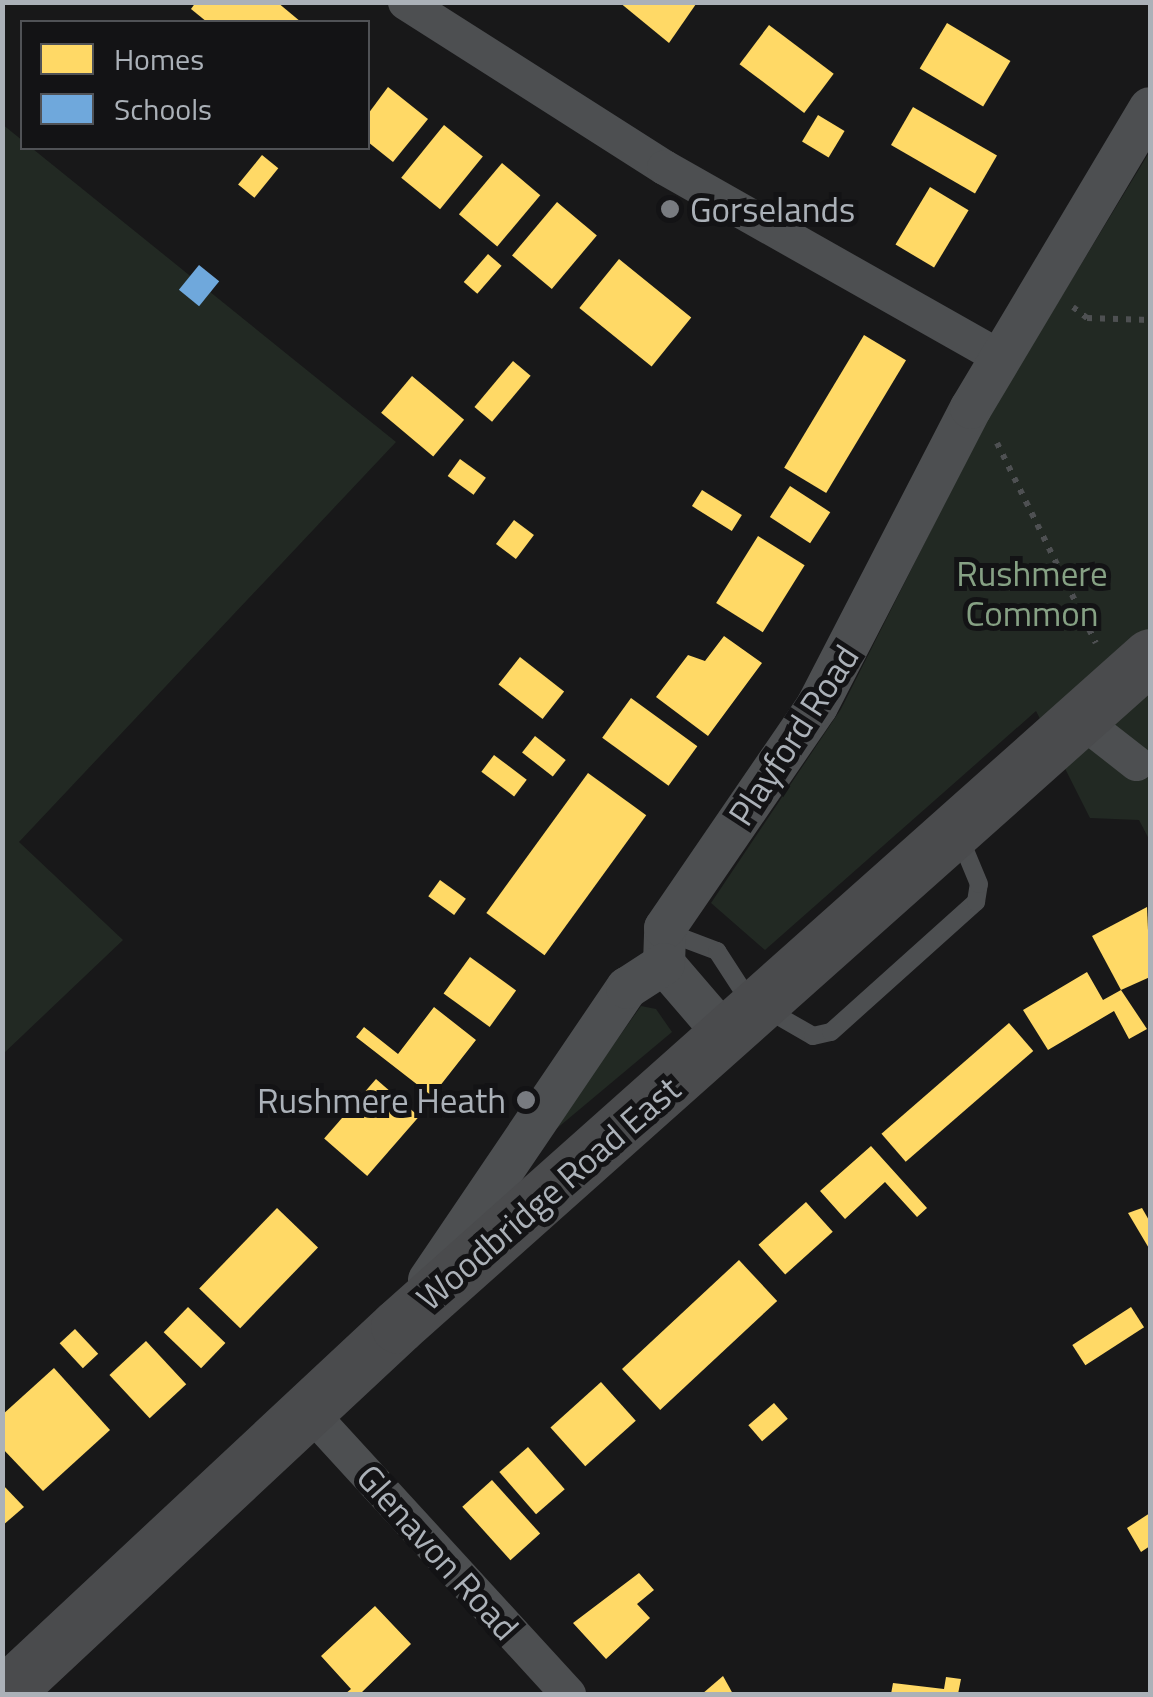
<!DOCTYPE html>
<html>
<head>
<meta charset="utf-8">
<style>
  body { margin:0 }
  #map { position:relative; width:1153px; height:1697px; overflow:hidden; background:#181819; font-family:"Titillium Web",sans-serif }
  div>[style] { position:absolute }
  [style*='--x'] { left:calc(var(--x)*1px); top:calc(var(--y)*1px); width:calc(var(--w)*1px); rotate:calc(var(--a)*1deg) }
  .green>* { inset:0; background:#222923 }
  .homes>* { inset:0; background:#ffd966; transform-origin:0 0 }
  .schools>* { inset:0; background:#6fa8dc; transform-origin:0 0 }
  .path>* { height:6px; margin-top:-3px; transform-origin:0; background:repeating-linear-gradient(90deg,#4e5052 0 5px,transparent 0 13px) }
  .service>* { height:18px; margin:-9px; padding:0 9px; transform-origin:9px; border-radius:9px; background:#4d4f51 }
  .minor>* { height:35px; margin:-17.5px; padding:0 17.5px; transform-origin:17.5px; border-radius:17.5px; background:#4d4f51 }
  .tertiary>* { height:42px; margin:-21px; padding:0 21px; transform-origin:21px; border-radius:21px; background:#4d4f51 }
  .primary>* { height:55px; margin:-27.5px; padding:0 27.5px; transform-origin:27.5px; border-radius:27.5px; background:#4a4b4d }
  .dots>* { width:28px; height:28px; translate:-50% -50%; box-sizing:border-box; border:5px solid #131315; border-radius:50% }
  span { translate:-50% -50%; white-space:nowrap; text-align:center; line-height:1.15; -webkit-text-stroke:10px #131315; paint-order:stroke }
  .poi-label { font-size:35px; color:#abb1b8 }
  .left { translate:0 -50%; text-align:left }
  .right { translate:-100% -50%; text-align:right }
  .park-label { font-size:35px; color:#86a184 }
  .street-label { font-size:35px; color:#abb1b8 }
  .frame { position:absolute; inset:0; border:5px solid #abb1b8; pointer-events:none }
  .legend { position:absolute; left:20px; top:20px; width:350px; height:130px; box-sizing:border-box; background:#131315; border:2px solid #505256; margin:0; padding:12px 18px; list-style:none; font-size:30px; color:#abb1b8 }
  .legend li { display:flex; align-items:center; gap:20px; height:50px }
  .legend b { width:50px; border:2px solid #505256 }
</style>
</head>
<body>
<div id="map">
  <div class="green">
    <div style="clip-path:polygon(2px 124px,396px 442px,19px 842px,123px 940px,3px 1054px)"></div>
    <div style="clip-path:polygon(1150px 151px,1150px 841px,1139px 820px,1090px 818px,1036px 711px,765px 950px,711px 903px,841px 709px,987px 419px)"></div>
    <div style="clip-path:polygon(641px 1006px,656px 1009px,672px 1032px,549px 1135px)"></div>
  </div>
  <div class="homes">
    <div style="clip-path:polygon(196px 2px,277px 2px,301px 22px,207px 22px,191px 9px)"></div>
    <div style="clip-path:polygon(619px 2px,693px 2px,696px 4px,669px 43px)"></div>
    <div style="left:947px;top:23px;width:74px;height:53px;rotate:31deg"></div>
    <div style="left:769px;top:25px;width:81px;height:49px;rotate:37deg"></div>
    <div style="clip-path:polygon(388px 87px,428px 119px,393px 162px,368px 142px,368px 114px)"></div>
    <div style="left:913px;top:107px;width:97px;height:44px;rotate:30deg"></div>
    <div style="left:818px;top:115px;width:31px;height:31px;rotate:31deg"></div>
    <div style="left:444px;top:125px;width:50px;height:68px;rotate:39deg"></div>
    <div style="left:262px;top:155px;width:21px;height:38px;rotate:39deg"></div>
    <div style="left:502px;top:163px;width:50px;height:67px;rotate:40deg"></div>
    <div style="left:930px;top:187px;width:45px;height:67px;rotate:31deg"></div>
    <div style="left:557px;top:202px;width:52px;height:70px;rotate:40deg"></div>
    <div style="left:488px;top:254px;width:18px;height:37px;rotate:41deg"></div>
    <div style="left:619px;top:259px;width:93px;height:63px;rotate:39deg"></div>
    <div style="left:864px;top:335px;width:49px;height:155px;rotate:31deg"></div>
    <div style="left:513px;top:361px;width:23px;height:60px;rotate:40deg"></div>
    <div style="left:412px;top:376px;width:68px;height:48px;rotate:40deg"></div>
    <div style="left:460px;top:459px;width:32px;height:21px;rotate:36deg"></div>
    <div style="left:790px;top:486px;width:48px;height:37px;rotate:33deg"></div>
    <div style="left:702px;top:490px;width:47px;height:19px;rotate:32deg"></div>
    <div style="left:514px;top:520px;width:25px;height:30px;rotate:37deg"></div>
    <div style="left:758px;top:536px;width:55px;height:79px;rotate:32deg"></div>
    <div style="clip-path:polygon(724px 636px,762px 663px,708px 736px,656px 697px,688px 655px,705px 661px)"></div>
    <div style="left:520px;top:657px;width:56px;height:35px;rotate:38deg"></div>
    <div style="left:631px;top:698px;width:82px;height:49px;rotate:36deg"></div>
    <div style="left:535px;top:736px;width:39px;height:21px;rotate:38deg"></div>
    <div style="left:494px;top:755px;width:41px;height:21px;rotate:37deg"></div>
    <div style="left:588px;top:773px;width:72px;height:173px;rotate:36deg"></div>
    <div style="left:440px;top:880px;width:32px;height:20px;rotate:36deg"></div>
    <div style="clip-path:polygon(1147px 907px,1150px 977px,1121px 990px,1092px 936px)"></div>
    <div style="left:470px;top:957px;width:57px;height:45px;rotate:36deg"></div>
    <div style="clip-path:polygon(1087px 972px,1103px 1000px,1121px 990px,1147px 1029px,1129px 1039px,1114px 1011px,1048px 1050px,1023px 1010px)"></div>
    <div style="clip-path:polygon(434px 1007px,476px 1040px,432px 1096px,356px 1037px,364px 1027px,398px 1054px)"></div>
    <div style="left:1009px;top:1023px;width:37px;height:169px;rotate:49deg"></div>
    <div style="left:376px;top:1079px;width:57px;height:79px;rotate:41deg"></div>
    <div style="clip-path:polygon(871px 1146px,927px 1208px,917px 1217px,885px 1182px,845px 1219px,820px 1191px)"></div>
    <div style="left:806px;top:1202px;width:40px;height:64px;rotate:48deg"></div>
    <div style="left:277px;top:1208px;width:57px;height:112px;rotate:44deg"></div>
    <div style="clip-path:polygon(1142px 1208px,1150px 1222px,1150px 1250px,1128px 1213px)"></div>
    <div style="left:739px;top:1260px;width:56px;height:160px;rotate:47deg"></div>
    <div style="left:188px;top:1307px;width:52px;height:35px;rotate:44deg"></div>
    <div style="left:1131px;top:1307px;width:24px;height:70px;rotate:57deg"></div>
    <div style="left:75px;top:1329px;width:34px;height:21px;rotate:47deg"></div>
    <div style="left:146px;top:1341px;width:59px;height:50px;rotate:47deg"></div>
    <div style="clip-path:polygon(54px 1368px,110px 1430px,43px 1491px,2px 1448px,2px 1415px)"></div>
    <div style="left:601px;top:1382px;width:52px;height:68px;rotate:48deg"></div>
    <div style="left:774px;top:1403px;width:21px;height:34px;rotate:49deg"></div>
    <div style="left:528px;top:1447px;width:56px;height:38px;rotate:49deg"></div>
    <div style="left:492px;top:1480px;width:72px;height:40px;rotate:48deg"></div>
    <div style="clip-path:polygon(2px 1484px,24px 1507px,2px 1526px)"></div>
    <div style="clip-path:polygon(1150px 1513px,1150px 1546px,1141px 1552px,1127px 1528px)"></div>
    <div style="clip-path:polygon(639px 1573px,654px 1590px,637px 1604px,650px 1618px,606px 1659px,573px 1623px)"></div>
    <div style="clip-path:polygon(375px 1606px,411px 1644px,360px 1694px,345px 1694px,351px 1689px,321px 1656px)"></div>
    <div style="clip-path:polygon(723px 1676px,733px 1694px,702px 1694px)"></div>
    <div style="clip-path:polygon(946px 1677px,961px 1679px,958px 1694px,891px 1694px,893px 1683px,944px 1689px)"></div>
  </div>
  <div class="schools">
    <div style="left:199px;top:265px;width:26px;height:32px;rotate:39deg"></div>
  </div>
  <div class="path">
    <div style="--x:1073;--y:307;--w:18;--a:38"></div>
    <div style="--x:1087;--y:318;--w:63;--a:1.8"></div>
    <div style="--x:997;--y:443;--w:223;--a:63.7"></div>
  </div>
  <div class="service">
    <div style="--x:664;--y:931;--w:57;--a:20.7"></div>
    <div style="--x:717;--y:951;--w:61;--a:57.1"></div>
    <div style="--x:766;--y:1009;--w:54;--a:29.9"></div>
    <div style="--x:813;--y:1036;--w:18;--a:-13"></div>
    <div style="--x:831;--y:1032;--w:195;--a:-41.9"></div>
    <div style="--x:976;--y:902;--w:18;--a:-81"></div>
    <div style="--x:979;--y:884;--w:52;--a:-112.6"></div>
  </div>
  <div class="minor">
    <div style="--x:405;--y:2;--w:307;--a:32.5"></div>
    <div style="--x:664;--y:167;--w:386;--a:29.5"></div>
    <div style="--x:1081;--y:720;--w:70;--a:38"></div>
    <div style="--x:308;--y:1410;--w:385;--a:47.5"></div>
  </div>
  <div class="tertiary">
    <div style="--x:726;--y:1036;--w:95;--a:-130.7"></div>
    <div style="--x:664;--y:964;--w:36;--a:-88"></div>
    <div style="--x:665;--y:928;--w:269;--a:-55.6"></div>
    <div style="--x:817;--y:706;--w:335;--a:-62.7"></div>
    <div style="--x:971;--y:408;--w:349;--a:-59.2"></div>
    <div style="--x:429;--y:1280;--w:353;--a:-55.9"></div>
    <div style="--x:627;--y:988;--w:44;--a:-33"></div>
  </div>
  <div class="primary">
    <div style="--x:4;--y:1694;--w:539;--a:-43.05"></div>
    <div style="--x:398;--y:1326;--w:1007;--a:-41.7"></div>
  </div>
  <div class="dots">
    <div style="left:670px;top:209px;background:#787b80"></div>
    <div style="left:526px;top:1100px;background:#787b80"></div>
  </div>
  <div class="poi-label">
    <span class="left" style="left:690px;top:209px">Gorselands</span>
    <span class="right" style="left:506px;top:1100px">Rushmere Heath</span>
  </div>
  <div class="park-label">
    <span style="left:1032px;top:593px">Rushmere<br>Common</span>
  </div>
  <div class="street-label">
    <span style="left:793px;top:735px;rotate:-57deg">Playford Road</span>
    <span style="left:548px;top:1193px;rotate:-41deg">Woodbridge Road East</span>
    <span style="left:438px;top:1552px;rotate:48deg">Glenavon Road</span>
  </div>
  <div class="frame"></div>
  <ul class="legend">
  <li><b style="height:28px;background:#ffd966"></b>Homes</li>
  <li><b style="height:28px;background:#6fa8dc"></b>Schools</li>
  </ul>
</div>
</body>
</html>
